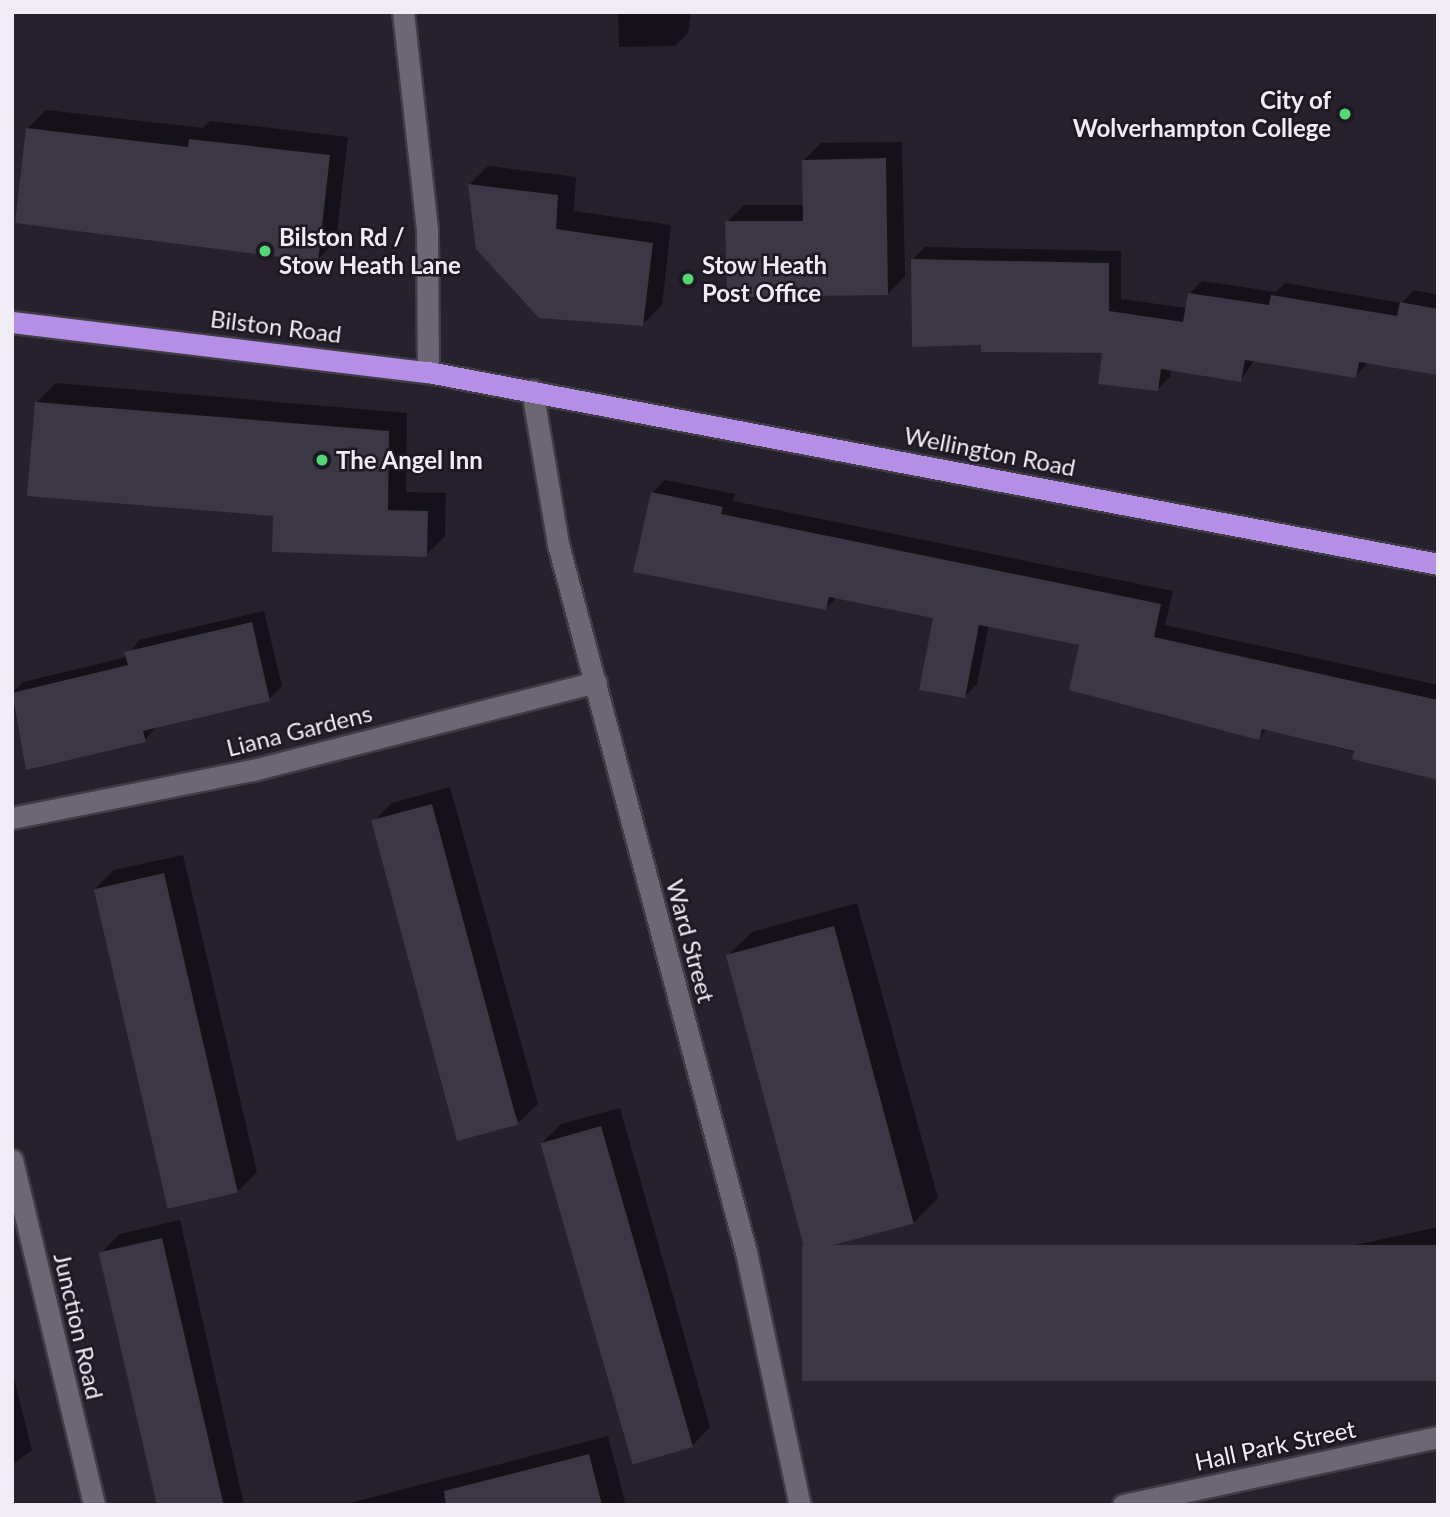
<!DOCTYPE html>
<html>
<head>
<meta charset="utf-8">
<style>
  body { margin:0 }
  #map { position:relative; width:1450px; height:1517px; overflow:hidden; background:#26212d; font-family:Lato,sans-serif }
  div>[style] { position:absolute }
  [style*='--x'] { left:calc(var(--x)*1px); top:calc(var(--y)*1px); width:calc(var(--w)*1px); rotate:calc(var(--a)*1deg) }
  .shadow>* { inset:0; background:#0007 }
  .building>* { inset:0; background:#3c3744; transform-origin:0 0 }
  .roads { filter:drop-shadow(2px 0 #403c46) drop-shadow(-2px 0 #403c46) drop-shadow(0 2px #403c46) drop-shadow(0 -2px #403c46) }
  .minor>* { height:21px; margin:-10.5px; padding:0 10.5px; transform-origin:10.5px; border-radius:10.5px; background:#6d6775 }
  .highway>* { height:21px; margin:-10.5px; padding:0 10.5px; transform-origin:10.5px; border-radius:10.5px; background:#b58fe6 }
  .dots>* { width:19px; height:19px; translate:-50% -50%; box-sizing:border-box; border:4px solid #1d1823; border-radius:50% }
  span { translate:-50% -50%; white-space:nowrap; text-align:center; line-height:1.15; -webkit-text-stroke:5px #1d1823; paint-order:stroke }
  .poi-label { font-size:24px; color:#efecf4; font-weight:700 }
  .right { translate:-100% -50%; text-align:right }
  .left { translate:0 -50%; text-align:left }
  .street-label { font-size:24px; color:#efecf4 }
  .frame { position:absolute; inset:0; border:14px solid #efecf4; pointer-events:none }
</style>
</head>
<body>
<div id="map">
  <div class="shadow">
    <div style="clip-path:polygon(618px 12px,691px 12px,688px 33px,675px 46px,619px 47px)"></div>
    <div style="clip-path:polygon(46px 110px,203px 128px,210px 121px,348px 137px,336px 241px,317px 260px,27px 129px)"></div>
    <div style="clip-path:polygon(902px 142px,905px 276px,888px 294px,727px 222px,744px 205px,804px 205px,804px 160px,821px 143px)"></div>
    <div style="clip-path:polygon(488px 166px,576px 177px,574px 211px,671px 225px,662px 305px,643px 324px,470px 184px)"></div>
    <div style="clip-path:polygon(925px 247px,1121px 251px,1121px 299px,1187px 308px,1190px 293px,1202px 281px,1276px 292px,1285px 283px,1402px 303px,1414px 290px,1438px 295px,1438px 373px,1368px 362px,1355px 377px,1255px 359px,1241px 380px,1171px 368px,1170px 377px,1157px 390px,1104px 352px,983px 343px,912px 260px)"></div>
    <div style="clip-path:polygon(56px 383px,407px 413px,406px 492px,446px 493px,445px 536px,426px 555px,275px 514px,37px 402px)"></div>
    <div style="clip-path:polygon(665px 480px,735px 494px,733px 501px,1173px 591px,1165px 625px,1438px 685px,1438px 776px,1268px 728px,1259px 738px,1158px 714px,1160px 709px,1081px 644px,989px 625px,977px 684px,964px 697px,935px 617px,837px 597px,826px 608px,652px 493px)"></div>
    <div style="clip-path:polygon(264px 611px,282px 686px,269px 699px,157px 726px,145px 740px,28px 768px,12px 702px,12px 693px,23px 682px,127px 657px,139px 640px)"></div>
    <div style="clip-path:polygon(450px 787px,538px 1104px,519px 1122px,373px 822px,392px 803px)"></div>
    <div style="clip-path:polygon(183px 855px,257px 1172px,238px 1191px,95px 889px,114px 870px)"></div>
    <div style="clip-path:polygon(857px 903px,938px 1198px,914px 1222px,727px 956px,752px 932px)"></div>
    <div style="clip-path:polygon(620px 1108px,710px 1427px,692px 1446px,542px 1143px,561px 1124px)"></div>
    <div style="clip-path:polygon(180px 1220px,244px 1505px,158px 1505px,101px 1253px,120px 1234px)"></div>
    <div style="clip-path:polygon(1438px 1227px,1438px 1379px,819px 1380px,843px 1356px)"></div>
    <div style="clip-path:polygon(12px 1370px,32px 1450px,12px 1465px)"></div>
    <div style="clip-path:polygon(608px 1436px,625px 1502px,621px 1505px,342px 1505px)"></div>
  </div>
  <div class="building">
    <div style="clip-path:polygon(26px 128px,188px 147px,189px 139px,330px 155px,318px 262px,15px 223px)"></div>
    <div style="clip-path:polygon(886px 158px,888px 295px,727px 297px,725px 221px,803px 221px,802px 160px)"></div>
    <div style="clip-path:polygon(468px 184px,558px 195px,556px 229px,653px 243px,643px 326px,539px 318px,476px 249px)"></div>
    <div style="clip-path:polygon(911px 259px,1109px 263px,1109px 311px,1183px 322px,1188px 293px,1269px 305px,1271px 295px,1397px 316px,1400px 302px,1438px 309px,1438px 375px,1359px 362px,1356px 378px,1245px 360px,1241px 382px,1161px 369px,1158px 391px,1098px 384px,1102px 353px,981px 352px,981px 345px,912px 347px)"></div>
    <div style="clip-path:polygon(35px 402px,389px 431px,388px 510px,428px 511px,427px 557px,272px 552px,273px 516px,27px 496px)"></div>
    <div style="clip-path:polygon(651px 492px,723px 507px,721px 514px,1161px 604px,1154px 637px,1438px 700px,1438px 780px,1352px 759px,1354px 751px,1262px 729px,1259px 740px,1069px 690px,1079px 645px,979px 625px,965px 698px,919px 690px,933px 618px,829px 597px,826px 610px,633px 572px)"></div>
    <div style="clip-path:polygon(252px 622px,270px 701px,143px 731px,146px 742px,26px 770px,12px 693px,128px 665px,124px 652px)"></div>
    <div style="left:432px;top:804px;width:332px;height:63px;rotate:75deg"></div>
    <div style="left:164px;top:873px;width:328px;height:72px;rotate:77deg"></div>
    <div style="left:834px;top:926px;width:308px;height:112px;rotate:75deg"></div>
    <div style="left:601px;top:1126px;width:334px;height:63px;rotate:74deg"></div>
    <div style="left:162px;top:1238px;width:274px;height:65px;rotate:77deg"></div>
    <div style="left:1438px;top:1245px;width:136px;height:636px;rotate:90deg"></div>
    <div style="clip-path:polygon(589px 1454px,602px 1505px,446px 1505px,444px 1491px)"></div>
  </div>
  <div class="roads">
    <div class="minor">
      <div style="--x:403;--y:12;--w:220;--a:83.7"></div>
      <div style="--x:427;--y:231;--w:141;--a:89.6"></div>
      <div style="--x:532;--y:390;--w:156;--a:80.4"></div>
      <div style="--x:558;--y:544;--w:733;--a:75.13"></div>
      <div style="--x:746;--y:1252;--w:259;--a:78"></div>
      <div style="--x:12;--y:818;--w:246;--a:-11.3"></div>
      <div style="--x:253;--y:770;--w:354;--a:-14.4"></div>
      <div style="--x:12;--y:1160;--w:355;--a:76.6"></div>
      <div style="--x:1123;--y:1505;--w:322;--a:-12.2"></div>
    </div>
    <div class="highway">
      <div style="--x:12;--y:322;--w:419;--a:6.9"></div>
      <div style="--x:428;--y:372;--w:1028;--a:10.76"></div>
    </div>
  </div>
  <div class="dots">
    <div style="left:1345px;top:114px;background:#53d673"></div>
    <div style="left:265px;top:251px;background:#53d673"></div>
    <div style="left:688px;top:279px;background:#53d673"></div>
    <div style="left:322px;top:460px;background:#53d673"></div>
  </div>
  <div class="poi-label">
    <span class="right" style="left:1331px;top:114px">City of<br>Wolverhampton College</span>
    <span class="left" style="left:279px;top:251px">Bilston Rd /<br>Stow Heath Lane</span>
    <span class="left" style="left:702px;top:279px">Stow Heath<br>Post Office</span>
    <span class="left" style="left:336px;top:460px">The Angel Inn</span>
  </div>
  <div class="street-label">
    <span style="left:276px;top:326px;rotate:7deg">Bilston Road</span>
    <span style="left:990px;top:451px;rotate:11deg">Wellington Road</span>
    <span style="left:299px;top:730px;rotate:-14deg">Liana Gardens</span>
    <span style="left:691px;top:941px;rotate:75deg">Ward Street</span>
    <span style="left:79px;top:1326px;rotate:77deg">Junction Road</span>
    <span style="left:1275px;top:1445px;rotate:-12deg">Hall Park Street</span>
  </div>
  <div class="frame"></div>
</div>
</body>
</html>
